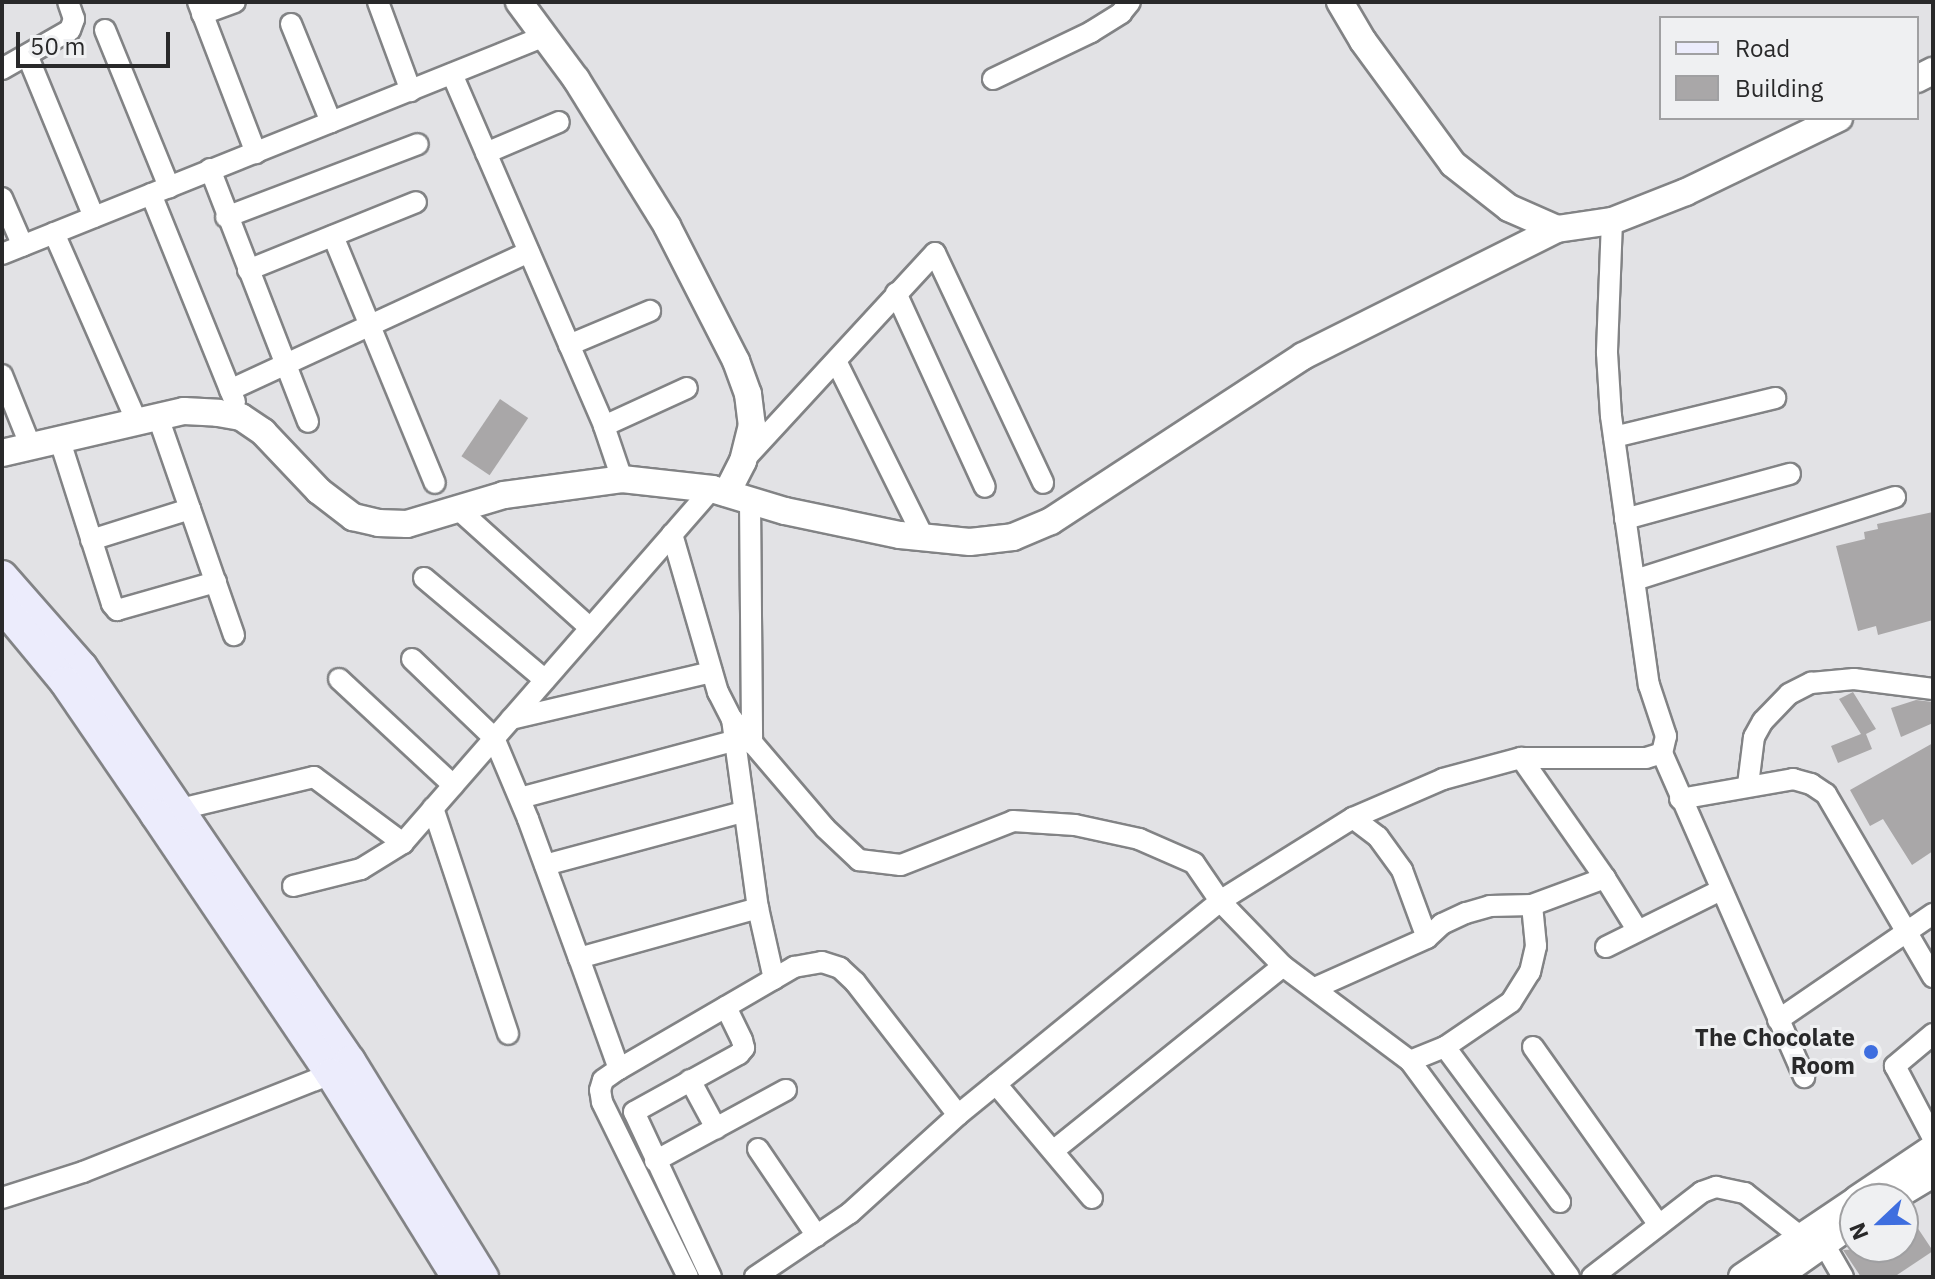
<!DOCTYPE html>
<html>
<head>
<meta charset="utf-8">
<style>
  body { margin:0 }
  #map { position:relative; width:1935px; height:1279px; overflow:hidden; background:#e2e2e5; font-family:"IBM Plex Sans",sans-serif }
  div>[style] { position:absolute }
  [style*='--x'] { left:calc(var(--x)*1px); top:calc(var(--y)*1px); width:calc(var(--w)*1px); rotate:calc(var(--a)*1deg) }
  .building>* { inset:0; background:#a9a7a8; transform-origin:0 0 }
  .roads { filter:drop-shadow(2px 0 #828385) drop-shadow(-2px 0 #828385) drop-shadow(0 2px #828385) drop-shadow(0 -2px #828385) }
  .minor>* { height:20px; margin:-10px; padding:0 10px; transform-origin:10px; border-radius:10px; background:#fff }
  .tertiary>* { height:26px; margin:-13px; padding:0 13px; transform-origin:13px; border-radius:13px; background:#fff }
  .secondary>* { height:30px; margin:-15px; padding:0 15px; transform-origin:15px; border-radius:15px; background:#ececfc }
  .dots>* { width:22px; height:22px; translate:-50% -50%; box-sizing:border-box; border:4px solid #eff0f2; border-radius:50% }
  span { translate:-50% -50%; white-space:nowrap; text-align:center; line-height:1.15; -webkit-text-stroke:6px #eff0f2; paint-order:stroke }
  .poi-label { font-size:24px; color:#29292a; font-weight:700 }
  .right { translate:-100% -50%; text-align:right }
  .frame { position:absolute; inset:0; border:4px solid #29292a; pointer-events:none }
  .legend { position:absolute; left:1659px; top:16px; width:260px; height:104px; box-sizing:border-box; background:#eff0f2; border:2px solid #a0a0a2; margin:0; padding:10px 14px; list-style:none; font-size:24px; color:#29292a }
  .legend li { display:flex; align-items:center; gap:16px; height:40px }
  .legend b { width:40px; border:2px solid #a0a0a2 }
  .north { position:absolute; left:1839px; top:1183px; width:80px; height:80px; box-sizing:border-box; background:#eff0f2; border:2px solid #a0a0a2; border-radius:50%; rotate:248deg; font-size:22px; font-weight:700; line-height:32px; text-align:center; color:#29292a }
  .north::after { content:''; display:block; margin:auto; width:28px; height:36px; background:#3e6edf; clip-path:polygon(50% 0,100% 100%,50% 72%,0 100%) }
  .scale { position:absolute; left:16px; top:32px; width:154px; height:36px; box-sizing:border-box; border:4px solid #29292a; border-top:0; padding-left:10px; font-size:24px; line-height:28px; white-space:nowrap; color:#29292a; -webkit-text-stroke:6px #eff0f2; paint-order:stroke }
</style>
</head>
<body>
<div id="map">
  <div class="building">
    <div style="left:500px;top:399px;width:34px;height:69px;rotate:34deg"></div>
    <div style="clip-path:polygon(1933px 512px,1933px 620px,1878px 635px,1876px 626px,1858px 631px,1836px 546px,1865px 539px,1864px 532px,1878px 529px,1877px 524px)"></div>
    <div style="clip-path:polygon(1853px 692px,1876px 729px,1866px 734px,1872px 749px,1838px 763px,1831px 746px,1861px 734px,1839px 699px)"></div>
    <div style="clip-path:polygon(1916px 700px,1933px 702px,1933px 723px,1901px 737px,1891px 708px)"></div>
    <div style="clip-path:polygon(1933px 743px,1933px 851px,1912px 865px,1883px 819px,1870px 826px,1850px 790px)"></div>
    <div style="clip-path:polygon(1905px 1209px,1933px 1251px,1894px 1277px,1861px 1277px,1843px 1250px,1903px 1247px)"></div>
  </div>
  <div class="roads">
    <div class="minor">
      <div style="--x:198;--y:2;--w:162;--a:69"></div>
      <div style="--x:378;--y:2;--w:95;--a:69.7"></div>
      <div style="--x:202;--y:14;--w:35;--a:-20"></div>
      <div style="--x:291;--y:24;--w:106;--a:67.8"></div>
      <div style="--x:105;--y:30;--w:170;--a:67.8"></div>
      <div style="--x:28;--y:57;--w:173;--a:67.6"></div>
      <div style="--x:2;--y:69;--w:78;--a:-29.8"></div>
      <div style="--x:70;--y:30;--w:12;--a:-70"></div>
      <div style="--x:74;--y:19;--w:18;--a:-109"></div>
      <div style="--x:452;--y:74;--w:383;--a:66.6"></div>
      <div style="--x:604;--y:426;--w:56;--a:71.2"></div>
      <div style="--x:993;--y:79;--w:109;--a:-25.6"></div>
      <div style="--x:1091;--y:32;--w:36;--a:-32"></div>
      <div style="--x:1121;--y:13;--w:14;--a:-51"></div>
      <div style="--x:486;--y:153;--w:79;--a:-23"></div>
      <div style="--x:210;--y:169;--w:271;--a:68.8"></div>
      <div style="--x:151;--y:194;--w:224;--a:68"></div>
      <div style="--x:2;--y:198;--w:52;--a:66.4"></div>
      <div style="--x:226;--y:217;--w:205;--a:-20.8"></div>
      <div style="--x:1612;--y:221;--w:132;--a:92.2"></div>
      <div style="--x:1607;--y:353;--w:63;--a:86.4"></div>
      <div style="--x:1611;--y:416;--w:272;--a:82"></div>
      <div style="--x:1649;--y:685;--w:54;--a:71.6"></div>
      <div style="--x:1666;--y:736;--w:17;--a:103"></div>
      <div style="--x:1662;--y:753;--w:354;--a:66.3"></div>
      <div style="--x:54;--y:233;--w:206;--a:66.3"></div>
      <div style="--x:333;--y:236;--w:267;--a:67.6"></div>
      <div style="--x:2;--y:254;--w:585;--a:-21.87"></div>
      <div style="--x:248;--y:270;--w:181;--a:-22"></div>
      <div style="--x:896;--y:293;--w:213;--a:65.4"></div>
      <div style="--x:569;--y:345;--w:88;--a:-22.8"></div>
      <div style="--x:837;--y:363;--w:195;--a:63.6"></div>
      <div style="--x:2;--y:375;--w:78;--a:68.1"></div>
      <div style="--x:230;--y:390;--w:329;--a:-24.8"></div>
      <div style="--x:158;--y:417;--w:231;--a:70.8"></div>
      <div style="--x:604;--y:426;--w:91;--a:-24.6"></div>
      <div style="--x:1614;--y:437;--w:166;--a:-13.6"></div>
      <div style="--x:60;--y:441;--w:171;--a:72.3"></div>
      <div style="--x:112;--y:604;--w:8;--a:50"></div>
      <div style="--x:117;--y:610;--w:103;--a:-15.8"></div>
      <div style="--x:743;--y:461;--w:283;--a:-47.3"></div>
      <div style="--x:935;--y:253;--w:254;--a:64.8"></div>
      <div style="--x:750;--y:500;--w:244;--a:89.5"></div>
      <div style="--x:458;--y:509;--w:178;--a:42"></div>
      <div style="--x:1625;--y:519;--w:171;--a:-15.3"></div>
      <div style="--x:672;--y:534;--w:165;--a:73.8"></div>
      <div style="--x:718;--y:692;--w:30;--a:63"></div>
      <div style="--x:732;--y:719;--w:143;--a:49.5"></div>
      <div style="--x:825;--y:828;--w:47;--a:43.3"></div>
      <div style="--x:859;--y:860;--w:42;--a:6.8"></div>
      <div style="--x:901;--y:865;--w:120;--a:-21.4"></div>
      <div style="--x:1013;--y:821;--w:62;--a:3.7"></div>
      <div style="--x:1075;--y:825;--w:66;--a:12.3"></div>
      <div style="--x:1139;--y:839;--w:60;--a:23.6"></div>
      <div style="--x:1194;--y:863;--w:46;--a:55.6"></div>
      <div style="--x:1220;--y:901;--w:91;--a:45.9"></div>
      <div style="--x:1283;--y:966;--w:159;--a:36.8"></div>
      <div style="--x:1410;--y:1061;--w:268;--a:53.6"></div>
      <div style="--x:91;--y:540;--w:104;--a:-17.4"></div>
      <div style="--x:424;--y:578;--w:158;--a:40.1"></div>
      <div style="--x:1635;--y:580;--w:273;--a:-17.7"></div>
      <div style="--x:412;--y:659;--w:114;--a:43.9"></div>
      <div style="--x:494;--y:738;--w:88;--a:67.2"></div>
      <div style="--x:528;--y:819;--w:148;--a:69.9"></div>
      <div style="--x:579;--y:958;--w:186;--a:-15.6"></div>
      <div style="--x:339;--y:679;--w:156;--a:42.9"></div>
      <div style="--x:511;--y:719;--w:206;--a:-13.2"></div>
      <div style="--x:732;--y:719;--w:191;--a:82.2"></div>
      <div style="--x:758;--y:908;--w:73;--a:77.3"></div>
      <div style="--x:1521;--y:758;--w:146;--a:55"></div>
      <div style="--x:1748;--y:785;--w:48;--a:-82.9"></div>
      <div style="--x:1754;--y:737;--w:18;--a:-61"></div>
      <div style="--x:1763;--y:721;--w:37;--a:-46"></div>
      <div style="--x:1789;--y:694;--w:25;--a:-27"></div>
      <div style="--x:1811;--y:683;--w:43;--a:-5.3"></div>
      <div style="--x:1854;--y:679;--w:80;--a:7.2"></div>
      <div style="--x:520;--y:798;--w:220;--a:-15"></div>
      <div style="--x:1680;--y:799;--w:115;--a:-10"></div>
      <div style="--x:1793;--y:779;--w:19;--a:16"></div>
      <div style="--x:1811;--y:784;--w:18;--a:34"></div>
      <div style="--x:1826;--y:794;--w:212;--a:59.7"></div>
      <div style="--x:433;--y:808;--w:238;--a:71.6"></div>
      <div style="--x:168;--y:812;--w:150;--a:-13.5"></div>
      <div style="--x:314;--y:777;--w:111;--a:36.6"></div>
      <div style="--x:1353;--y:818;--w:31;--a:37"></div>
      <div style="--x:1378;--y:837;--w:41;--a:54"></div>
      <div style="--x:1402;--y:870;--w:72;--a:69.8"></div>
      <div style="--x:545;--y:865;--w:205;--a:-15"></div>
      <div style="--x:293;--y:886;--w:70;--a:-14"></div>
      <div style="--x:361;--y:869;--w:49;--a:-31.8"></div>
      <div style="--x:403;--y:843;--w:470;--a:-48.9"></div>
      <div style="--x:1606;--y:947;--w:128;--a:-26.4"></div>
      <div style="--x:579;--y:958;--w:118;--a:70.2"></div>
      <div style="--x:1315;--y:988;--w:123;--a:-24.1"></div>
      <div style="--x:1427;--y:938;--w:21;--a:-43"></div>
      <div style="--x:1442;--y:924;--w:26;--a:-25"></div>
      <div style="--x:1466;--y:913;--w:25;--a:-16"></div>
      <div style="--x:1490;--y:906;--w:42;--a:-1.4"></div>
      <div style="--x:1532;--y:905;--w:78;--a:-20.3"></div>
      <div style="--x:1605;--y:878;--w:62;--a:58.1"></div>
      <div style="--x:1778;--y:1020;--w:188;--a:-34.4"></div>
      <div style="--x:1933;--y:1034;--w:50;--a:139.9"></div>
      <div style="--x:1895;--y:1066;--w:81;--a:62.2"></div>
      <div style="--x:1445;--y:1047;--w:193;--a:53.4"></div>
      <div style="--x:1533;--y:1047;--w:218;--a:54.7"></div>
      <div style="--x:1410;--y:1061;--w:38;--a:-22"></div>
      <div style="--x:1445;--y:1047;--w:80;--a:-34.3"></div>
      <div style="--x:1511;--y:1002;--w:36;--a:-58"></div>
      <div style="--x:1530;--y:972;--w:27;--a:-77"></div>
      <div style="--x:1536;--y:946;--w:41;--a:-95.6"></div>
      <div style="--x:690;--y:1080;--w:55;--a:61.6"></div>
      <div style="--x:996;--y:1084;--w:149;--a:49.9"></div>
      <div style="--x:758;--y:1149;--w:105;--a:55.9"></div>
      <div style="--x:1053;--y:1151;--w:295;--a:-38.8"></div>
      <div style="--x:655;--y:1161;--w:149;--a:-28.5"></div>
      <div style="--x:2;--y:1198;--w:85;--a:-17.8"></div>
      <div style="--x:83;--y:1172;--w:267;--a:-21.6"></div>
      <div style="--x:1824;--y:1244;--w:38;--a:60"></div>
      <div style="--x:688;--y:1277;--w:195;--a:-116.2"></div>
      <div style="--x:602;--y:1102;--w:12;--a:-99"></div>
      <div style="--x:600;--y:1090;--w:10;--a:-73"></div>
      <div style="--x:603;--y:1080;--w:19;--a:-35"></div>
      <div style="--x:619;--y:1069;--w:203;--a:-30.2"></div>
      <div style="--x:794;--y:967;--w:28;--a:-10"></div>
      <div style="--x:822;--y:962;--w:19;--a:18"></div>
      <div style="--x:840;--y:968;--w:21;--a:43"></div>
      <div style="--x:855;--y:982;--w:168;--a:52.2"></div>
      <div style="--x:711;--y:1277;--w:182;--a:-115"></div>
      <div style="--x:634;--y:1112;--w:120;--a:-28.9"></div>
      <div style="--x:739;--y:1054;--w:8;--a:-50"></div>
      <div style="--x:744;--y:1048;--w:8;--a:-104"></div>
      <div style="--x:742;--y:1040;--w:37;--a:-116"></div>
      <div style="--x:755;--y:1277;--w:115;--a:-34"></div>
      <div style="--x:850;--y:1213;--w:146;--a:-42.2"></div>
      <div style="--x:958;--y:1115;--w:338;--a:-39.2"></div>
      <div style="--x:1220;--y:901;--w:157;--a:-32"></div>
      <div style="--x:1353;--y:818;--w:98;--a:-23.4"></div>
      <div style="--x:1443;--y:779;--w:81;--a:-15.1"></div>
      <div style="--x:1521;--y:758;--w:125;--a:0"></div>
      <div style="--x:1646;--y:758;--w:17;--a:-17"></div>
      <div style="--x:1592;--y:1277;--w:139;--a:-37.7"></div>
      <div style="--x:1702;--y:1192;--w:15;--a:-20"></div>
      <div style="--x:1716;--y:1187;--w:30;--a:12"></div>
      <div style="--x:1745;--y:1193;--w:71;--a:38.2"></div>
    </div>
    <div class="tertiary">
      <div style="--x:519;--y:2;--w:96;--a:53.5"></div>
      <div style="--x:576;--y:79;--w:173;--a:58.2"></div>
      <div style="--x:667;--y:226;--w:152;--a:62.9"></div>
      <div style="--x:736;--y:361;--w:35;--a:70"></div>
      <div style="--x:748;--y:394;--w:31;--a:83"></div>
      <div style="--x:752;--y:425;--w:37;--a:104"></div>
      <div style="--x:743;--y:461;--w:36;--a:117"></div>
      <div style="--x:1340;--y:2;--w:45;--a:59.5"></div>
      <div style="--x:1363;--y:41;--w:152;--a:53.8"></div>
      <div style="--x:1453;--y:164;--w:71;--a:38.2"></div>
      <div style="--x:1509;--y:208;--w:52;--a:23.6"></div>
      <div style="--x:1557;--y:229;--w:56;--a:-8.3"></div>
      <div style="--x:1612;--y:221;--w:79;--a:-21.4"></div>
      <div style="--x:1686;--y:192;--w:170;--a:-25.8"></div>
      <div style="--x:1917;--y:79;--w:18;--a:-27"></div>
      <div style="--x:2;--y:453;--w:187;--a:-13"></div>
      <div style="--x:184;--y:411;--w:34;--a:3"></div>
      <div style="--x:218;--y:413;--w:23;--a:10"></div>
      <div style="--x:241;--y:417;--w:27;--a:34"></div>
      <div style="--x:263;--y:432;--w:81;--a:46.5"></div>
      <div style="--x:319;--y:491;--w:43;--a:37.4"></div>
      <div style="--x:353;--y:517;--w:26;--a:13"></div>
      <div style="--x:378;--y:523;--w:29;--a:2"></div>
      <div style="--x:407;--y:524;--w:101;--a:-16.6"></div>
      <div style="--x:504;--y:495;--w:119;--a:-7.7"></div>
      <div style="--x:622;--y:479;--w:91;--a:6.3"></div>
      <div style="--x:712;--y:489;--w:76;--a:16.8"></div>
      <div style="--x:785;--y:511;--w:117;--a:11.8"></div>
      <div style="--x:900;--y:535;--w:70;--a:5.7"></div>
      <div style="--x:970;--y:542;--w:43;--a:-6.6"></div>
      <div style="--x:1013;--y:537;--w:41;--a:-22.8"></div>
      <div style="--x:1051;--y:521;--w:301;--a:-33.2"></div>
      <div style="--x:1303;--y:356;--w:284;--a:-26.6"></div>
      <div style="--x:1857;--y:1199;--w:92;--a:-33.9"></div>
      <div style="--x:1891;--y:1199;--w:49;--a:-30.8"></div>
      <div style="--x:1742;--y:1277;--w:136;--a:-33.9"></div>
      <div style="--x:1777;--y:1277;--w:95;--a:-35.2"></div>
    </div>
    <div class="secondary">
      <div style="--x:2;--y:576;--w:121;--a:48.7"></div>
      <div style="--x:82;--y:667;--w:477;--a:55.8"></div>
      <div style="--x:350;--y:1061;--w:254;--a:58.4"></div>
      <div style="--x:3;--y:607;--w:97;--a:50.4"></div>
      <div style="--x:65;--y:682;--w:161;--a:55.6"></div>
      <div style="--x:156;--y:815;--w:313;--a:56"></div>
      <div style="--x:331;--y:1074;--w:239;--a:58.2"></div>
    </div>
  </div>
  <div class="dots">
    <div style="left:1871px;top:1052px;background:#3e6edf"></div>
  </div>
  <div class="poi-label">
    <span class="right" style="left:1855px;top:1052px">The Chocolate<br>Room</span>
  </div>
  <div class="frame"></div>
  <ul class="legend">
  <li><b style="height:10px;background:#ececfc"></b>Road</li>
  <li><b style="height:22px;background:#a9a7a8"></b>Building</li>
  </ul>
  <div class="north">N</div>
  <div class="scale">50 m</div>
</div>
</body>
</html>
